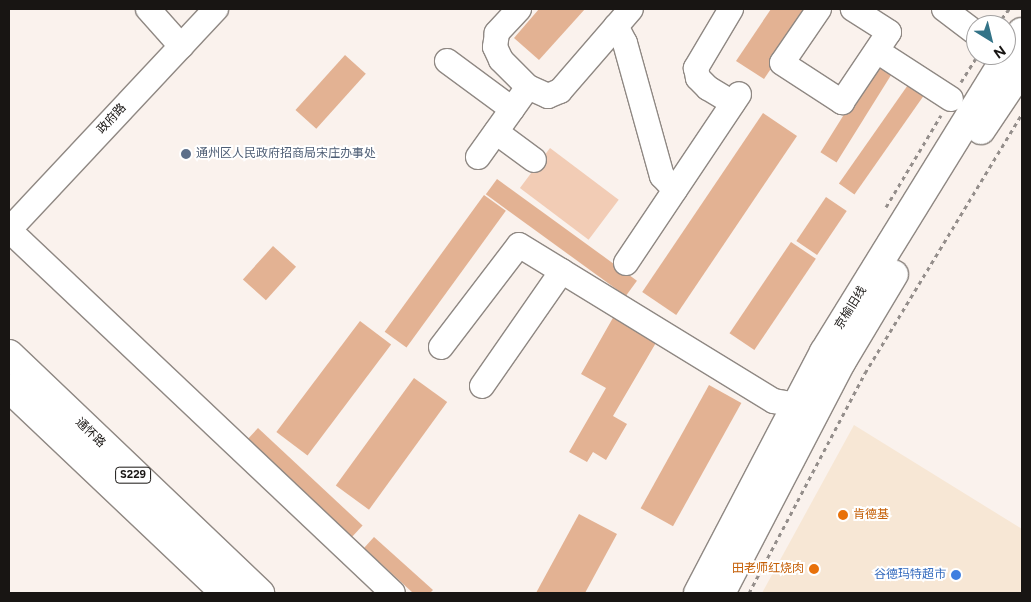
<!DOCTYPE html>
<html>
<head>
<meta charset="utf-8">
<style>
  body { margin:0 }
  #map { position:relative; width:1031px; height:602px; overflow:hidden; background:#faf2ed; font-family:Figtree,"Noto Sans SC",sans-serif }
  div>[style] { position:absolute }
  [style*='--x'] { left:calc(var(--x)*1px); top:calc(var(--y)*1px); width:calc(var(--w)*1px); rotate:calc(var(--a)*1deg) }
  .commercial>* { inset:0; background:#f7e7d5 }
  .green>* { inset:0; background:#f2ccb5; transform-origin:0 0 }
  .building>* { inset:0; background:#e3b293; transform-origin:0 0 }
  .path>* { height:3px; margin-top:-1.5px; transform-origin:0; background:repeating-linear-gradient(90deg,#948e8b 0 4px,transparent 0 8px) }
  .roads { filter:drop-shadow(1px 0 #8f8883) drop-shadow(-1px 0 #8f8883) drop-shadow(0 1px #8f8883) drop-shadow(0 -1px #8f8883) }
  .minor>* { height:24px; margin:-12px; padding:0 12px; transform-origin:12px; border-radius:12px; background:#fff }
  .major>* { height:28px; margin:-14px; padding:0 14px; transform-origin:14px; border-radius:14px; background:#fff }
  .dots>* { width:14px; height:14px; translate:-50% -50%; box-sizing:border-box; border:2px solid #fff; border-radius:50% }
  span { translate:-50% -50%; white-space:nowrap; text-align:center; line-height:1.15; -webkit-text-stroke:4px #fff; paint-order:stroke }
  .shield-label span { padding:1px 4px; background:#fff; border:1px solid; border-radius:4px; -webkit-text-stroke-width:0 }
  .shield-label { font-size:11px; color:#181513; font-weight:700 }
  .street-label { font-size:12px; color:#181513 }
  .service-label { font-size:12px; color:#4e5e75 }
  .left { translate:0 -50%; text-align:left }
  .food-label { font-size:12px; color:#c56008 }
  .right { translate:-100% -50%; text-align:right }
  .shop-label { font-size:12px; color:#366cbe }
  .frame { position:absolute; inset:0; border:10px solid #181513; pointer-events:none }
  .north { position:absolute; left:966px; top:15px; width:50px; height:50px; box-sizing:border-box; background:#fff; border:1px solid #a3a1a1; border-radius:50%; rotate:144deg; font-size:14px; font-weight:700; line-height:20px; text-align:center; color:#181513 }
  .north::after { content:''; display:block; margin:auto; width:18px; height:22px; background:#337387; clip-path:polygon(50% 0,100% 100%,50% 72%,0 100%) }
</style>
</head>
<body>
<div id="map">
  <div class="commercial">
    <div style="clip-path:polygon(854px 425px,1022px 529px,1022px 593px,762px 593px)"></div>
  </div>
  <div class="green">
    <div style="left:550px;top:148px;width:86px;height:50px;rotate:37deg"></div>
  </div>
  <div class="building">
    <div style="clip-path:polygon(539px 9px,585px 9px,539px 60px,514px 38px)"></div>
    <div style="clip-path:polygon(771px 9px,811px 9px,764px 79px,736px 61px)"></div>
    <div style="left:345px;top:55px;width:28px;height:74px;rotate:42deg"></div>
    <div style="left:875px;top:65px;width:19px;height:103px;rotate:32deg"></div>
    <div style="left:910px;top:82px;width:19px;height:124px;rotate:35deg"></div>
    <div style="left:763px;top:113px;width:41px;height:216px;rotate:34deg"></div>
    <div style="left:497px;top:179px;width:173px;height:19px;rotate:36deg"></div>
    <div style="left:484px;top:195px;width:27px;height:169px;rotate:36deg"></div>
    <div style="left:826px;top:197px;width:25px;height:53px;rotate:34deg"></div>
    <div style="left:791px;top:242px;width:30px;height:110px;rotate:34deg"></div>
    <div style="left:273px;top:246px;width:31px;height:45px;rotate:42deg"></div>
    <div style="clip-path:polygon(614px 316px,657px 341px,613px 416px,627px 424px,606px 460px,593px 452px,587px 462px,569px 452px,606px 388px,581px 374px)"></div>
    <div style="left:360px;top:321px;width:39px;height:139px;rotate:37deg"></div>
    <div style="left:414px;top:378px;width:41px;height:133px;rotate:36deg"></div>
    <div style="left:709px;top:385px;width:37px;height:141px;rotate:29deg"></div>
    <div style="left:258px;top:428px;width:143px;height:16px;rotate:43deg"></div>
    <div style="clip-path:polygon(579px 514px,617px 534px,585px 593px,536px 593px)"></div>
    <div style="clip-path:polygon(374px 537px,433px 590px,430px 593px,413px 593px,364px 548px)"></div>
  </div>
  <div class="path">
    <div style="--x:997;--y:25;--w:20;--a:-53"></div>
    <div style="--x:961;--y:82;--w:32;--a:-58"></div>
    <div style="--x:886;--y:207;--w:107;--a:-59.1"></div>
    <div style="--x:749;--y:593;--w:249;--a:-62.2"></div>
    <div style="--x:865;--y:373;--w:303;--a:-58.8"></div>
  </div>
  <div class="roads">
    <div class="minor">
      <div style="--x:148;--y:9;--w:50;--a:48.3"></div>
      <div style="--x:519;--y:9;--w:33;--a:133"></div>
      <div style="--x:497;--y:33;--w:14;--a:98"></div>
      <div style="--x:495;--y:47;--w:14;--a:65"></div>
      <div style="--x:501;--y:60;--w:38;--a:45"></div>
      <div style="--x:731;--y:9;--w:69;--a:120.7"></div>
      <div style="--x:696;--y:68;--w:10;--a:79"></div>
      <div style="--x:698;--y:78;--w:14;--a:45"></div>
      <div style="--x:708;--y:88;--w:29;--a:31"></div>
      <div style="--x:819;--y:9;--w:65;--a:124.4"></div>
      <div style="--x:782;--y:63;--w:72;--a:33"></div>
      <div style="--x:842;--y:102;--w:84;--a:-56.1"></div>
      <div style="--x:889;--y:32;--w:43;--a:-147.4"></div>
      <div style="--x:944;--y:9;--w:40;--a:37"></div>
      <div style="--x:616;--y:26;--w:19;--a:62"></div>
      <div style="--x:625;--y:43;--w:138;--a:74.5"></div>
      <div style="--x:662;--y:176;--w:19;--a:47"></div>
      <div style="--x:877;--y:51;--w:88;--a:33"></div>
      <div style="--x:447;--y:61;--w:81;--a:36.4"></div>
      <div style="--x:496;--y:132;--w:47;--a:36.4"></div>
      <div style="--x:478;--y:157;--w:86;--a:-54.5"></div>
      <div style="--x:528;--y:87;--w:22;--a:24"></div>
      <div style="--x:548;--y:96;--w:13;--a:-23"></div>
      <div style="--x:560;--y:91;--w:108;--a:-49.1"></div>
      <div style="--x:9;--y:230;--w:528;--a:43.39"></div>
      <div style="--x:9;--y:230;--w:303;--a:-46.9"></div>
      <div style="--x:626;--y:263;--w:203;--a:-56.2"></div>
      <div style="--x:441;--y:347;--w:128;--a:-52.6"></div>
      <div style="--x:519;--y:245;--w:299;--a:31.5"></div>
      <div style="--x:774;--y:401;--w:23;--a:10"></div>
      <div style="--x:482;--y:386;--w:140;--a:-55.2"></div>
    </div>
    <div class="major">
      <div style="--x:981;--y:130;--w:73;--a:-56.1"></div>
      <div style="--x:9;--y:354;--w:347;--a:43.6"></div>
      <div style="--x:9;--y:388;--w:298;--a:43.5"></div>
      <div style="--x:698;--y:593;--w:272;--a:-62.4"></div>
      <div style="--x:824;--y:352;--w:376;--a:-58.3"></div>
      <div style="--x:721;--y:593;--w:262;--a:-62.5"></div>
      <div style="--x:842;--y:361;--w:101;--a:-59.1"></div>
    </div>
  </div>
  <div class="dots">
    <div style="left:186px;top:154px;background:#5c6f8a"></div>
    <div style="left:843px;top:515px;background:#e8710a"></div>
    <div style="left:814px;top:569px;background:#e8710a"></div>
    <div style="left:956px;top:575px;background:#3f7fe0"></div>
  </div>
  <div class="shield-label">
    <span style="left:133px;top:475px">S229</span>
  </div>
  <div class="street-label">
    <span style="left:112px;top:119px;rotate:-47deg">政府路</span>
    <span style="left:851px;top:308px;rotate:-58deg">京榆旧线</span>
    <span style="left:90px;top:433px;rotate:44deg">通怀路</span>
  </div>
  <div class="service-label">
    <span class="left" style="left:196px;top:154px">通州区人民政府招商局宋庄办事处</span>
  </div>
  <div class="food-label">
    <span class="left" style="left:853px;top:515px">肯德基</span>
    <span class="right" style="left:804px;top:569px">田老师红烧肉</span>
  </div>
  <div class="shop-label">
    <span class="right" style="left:946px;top:575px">谷德玛特超市</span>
  </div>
  <div class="frame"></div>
  <div class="north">N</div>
</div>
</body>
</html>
